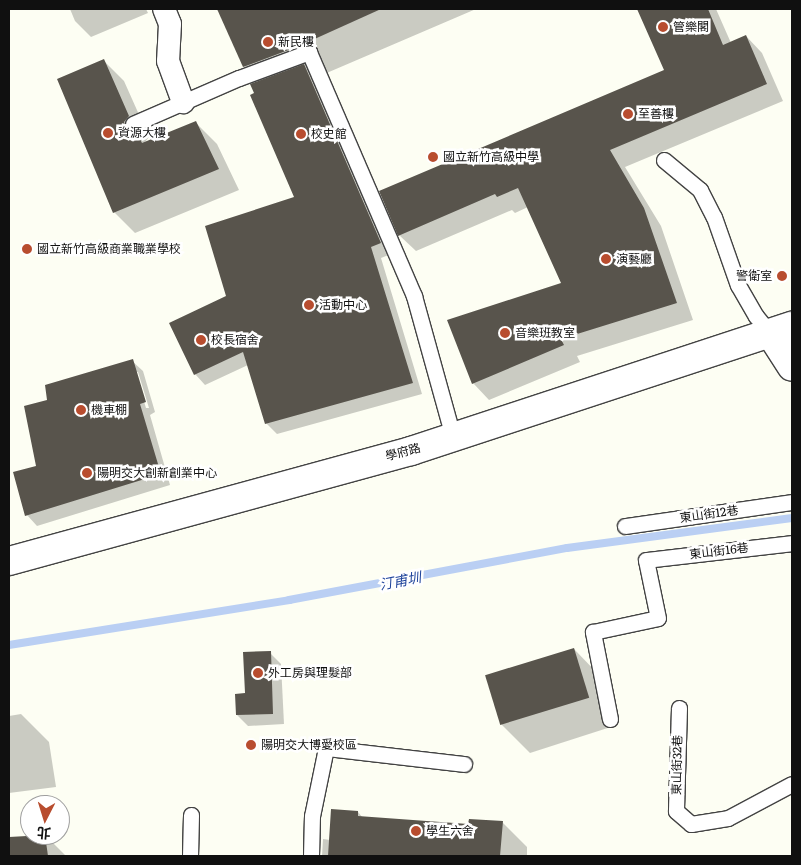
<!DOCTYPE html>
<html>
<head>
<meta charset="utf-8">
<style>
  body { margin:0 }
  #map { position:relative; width:801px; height:865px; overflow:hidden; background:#fdfef3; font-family:Literata,"Noto Sans TC",serif }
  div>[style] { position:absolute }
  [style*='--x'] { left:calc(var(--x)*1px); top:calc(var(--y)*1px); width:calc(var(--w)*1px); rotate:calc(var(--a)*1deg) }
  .shadow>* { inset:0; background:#0003 }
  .stream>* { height:8px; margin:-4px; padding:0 4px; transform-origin:4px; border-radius:4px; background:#bacff3 }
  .building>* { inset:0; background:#58544c; transform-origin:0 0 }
  .roads { filter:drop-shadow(1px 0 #434343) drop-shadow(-1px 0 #434343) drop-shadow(0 1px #434343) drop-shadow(0 -1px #434343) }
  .service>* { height:15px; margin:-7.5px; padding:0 7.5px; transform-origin:7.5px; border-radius:7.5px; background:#fff }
  .pedestrian>* { height:22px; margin:-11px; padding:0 11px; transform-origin:11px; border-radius:11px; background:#fff }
  .minor>* { height:28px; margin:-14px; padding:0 14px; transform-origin:14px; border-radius:14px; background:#fff }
  .dots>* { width:14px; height:14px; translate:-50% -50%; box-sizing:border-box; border:2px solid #fff; border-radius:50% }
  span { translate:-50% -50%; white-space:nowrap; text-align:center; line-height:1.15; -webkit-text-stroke:5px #fff; paint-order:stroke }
  .poi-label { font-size:12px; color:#101010 }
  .left { translate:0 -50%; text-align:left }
  .right { translate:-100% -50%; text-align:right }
  .street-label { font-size:12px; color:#101010 }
  .water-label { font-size:14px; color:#1f449b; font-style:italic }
  .frame { position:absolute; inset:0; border:10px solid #101010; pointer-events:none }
  .north { position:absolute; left:20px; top:795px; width:50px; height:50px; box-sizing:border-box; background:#fff; border:1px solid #9f9f9f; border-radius:50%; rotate:185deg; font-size:14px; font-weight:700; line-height:20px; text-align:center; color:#101010 }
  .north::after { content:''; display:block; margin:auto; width:18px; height:22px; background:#b84d2f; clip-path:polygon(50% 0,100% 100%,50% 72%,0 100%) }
</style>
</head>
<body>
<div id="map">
  <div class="shadow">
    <div style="clip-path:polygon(70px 9px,146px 9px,148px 13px,91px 37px,75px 21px)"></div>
    <div style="clip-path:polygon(218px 9px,476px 9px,315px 78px,391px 254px,381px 258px,422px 394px,277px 434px,266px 423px,248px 365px,205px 385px,195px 374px,228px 296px,296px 198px,256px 94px,259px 82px,244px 66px)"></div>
    <div style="clip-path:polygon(639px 9px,716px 9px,731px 43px,746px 36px,762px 53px,783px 101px,625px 167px,661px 226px,693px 320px,577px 356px,580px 362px,489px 400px,473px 383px,563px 283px,528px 207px,515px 213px,512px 210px,416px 251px,399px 235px,666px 70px)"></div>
    <div style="clip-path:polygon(103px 60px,124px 81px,149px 137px,145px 142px,196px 123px,217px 144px,239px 190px,135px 233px,114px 212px)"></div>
    <div style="clip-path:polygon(evenodd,132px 361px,143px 371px,155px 412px,150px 415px,170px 485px,37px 526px,27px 515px,37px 466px,132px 361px,135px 372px,138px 372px,149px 408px,146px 408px,135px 372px)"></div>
    <div style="clip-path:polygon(574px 649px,601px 677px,617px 725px,530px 753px,502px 725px,487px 677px)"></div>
    <div style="clip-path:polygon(270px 653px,281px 664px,284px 724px,248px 726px,237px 715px)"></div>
    <div style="clip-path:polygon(21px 714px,49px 742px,56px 787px,9px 793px,9px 716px)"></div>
    <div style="clip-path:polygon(358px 812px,363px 818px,470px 826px,502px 822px,527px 847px,527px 856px,322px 856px,323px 839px,330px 840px)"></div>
    <div style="clip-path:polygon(45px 835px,66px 856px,9px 856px,9px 839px)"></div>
  </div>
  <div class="stream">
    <div style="--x:9;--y:645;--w:284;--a:-9.1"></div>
    <div style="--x:289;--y:600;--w:283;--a:-10.6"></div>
    <div style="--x:567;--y:548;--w:227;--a:-7.6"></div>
  </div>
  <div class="building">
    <div style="clip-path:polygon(217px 9px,381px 9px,299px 46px,243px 67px)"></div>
    <div style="clip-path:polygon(637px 9px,708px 9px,723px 45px,746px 35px,767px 84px,610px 150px,644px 208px,677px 303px,561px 339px,564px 345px,472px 384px,447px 320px,561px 283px,518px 188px,497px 197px,495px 194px,398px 236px,379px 191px,664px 70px)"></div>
    <div style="clip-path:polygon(104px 59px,129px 116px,124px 122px,127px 131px,137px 133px,142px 143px,196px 121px,219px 169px,113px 213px,57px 79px)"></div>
    <div style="clip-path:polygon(304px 64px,381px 243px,371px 247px,413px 383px,265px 424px,243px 352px,194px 375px,169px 323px,226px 296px,205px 226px,294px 197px,250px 95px,254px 93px,250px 84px)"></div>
    <div style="clip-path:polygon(133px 359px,146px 402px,140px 404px,161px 474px,25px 516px,13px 472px,36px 466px,24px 406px,47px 400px,45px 385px)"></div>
    <div style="left:574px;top:648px;width:52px;height:93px;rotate:73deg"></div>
    <div style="clip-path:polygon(271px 651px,273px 714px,236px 715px,235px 694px,245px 693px,243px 652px)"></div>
    <div style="clip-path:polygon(331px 809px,358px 811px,358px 816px,468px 824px,469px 819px,503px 821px,500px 856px,328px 856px)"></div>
    <div style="clip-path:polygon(45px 835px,48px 856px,9px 856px,9px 837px)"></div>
  </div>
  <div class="roads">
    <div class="service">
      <div style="--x:133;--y:124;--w:116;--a:-23.5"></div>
      <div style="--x:239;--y:78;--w:75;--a:-20.4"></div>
      <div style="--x:309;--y:52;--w:266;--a:66.7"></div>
      <div style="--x:414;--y:296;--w:146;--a:74.5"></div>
      <div style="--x:664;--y:160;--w:47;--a:39.8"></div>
      <div style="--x:700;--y:190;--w:30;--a:63"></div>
      <div style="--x:714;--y:217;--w:72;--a:70.6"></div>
      <div style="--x:738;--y:285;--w:36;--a:60"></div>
      <div style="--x:756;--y:316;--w:22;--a:51"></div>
      <div style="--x:625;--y:526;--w:169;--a:-8.2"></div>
      <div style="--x:679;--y:708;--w:103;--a:91.7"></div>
      <div style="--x:676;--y:811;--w:20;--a:41"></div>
      <div style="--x:691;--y:824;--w:37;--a:-9"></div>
      <div style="--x:728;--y:818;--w:72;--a:-28"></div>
      <div style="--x:610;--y:719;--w:89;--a:-101.1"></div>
      <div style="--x:593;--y:632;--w:66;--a:-12.2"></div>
      <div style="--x:658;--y:618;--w:59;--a:-101.7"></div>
      <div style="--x:646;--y:560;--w:147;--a:-6.6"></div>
      <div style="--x:190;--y:856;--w:41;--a:-88.6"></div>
      <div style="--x:311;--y:856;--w:40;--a:-88.6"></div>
      <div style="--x:312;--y:816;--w:69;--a:-78.4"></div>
      <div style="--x:326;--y:748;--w:139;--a:6.6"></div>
    </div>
    <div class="pedestrian">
      <div style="--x:164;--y:9;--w:16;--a:68"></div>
      <div style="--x:170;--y:24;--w:37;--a:93"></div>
      <div style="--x:168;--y:61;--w:44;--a:69.9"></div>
    </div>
    <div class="minor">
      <div style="--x:770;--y:333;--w:40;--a:57.1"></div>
      <div style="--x:9;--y:561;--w:417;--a:-15.3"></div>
      <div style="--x:411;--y:451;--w:401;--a:-18.2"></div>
    </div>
  </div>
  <div class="dots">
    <div style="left:663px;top:27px;background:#b84d2f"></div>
    <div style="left:268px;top:42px;background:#b84d2f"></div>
    <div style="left:628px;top:114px;background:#b84d2f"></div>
    <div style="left:108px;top:133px;background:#b84d2f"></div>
    <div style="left:301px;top:134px;background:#b84d2f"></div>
    <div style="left:433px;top:157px;background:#b84d2f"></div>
    <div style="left:27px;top:249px;background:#b84d2f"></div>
    <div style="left:606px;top:259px;background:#b84d2f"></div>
    <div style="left:782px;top:276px;background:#b84d2f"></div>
    <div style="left:309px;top:305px;background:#b84d2f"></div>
    <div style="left:505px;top:333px;background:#b84d2f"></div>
    <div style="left:201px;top:340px;background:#b84d2f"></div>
    <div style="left:81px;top:410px;background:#b84d2f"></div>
    <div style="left:87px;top:473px;background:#b84d2f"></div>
    <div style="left:258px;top:673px;background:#b84d2f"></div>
    <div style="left:251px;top:745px;background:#b84d2f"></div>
    <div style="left:416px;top:831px;background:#b84d2f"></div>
  </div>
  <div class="poi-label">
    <span class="left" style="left:673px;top:27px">管樂閣</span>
    <span class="left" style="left:278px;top:42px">新民樓</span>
    <span class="left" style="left:638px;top:114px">至善樓</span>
    <span class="left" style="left:118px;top:133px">資源大樓</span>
    <span class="left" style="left:311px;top:134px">校史館</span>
    <span class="left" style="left:443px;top:157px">國立新竹高級中學</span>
    <span class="left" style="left:37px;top:249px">國立新竹高級商業職業學校</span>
    <span class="left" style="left:616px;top:259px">演藝廳</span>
    <span class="right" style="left:772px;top:276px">警衛室</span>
    <span class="left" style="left:319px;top:305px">活動中心</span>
    <span class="left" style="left:515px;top:333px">音樂班教室</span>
    <span class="left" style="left:211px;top:340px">校長宿舍</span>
    <span class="left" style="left:91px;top:410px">機車棚</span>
    <span class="left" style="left:97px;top:473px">陽明交大創新創業中心</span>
    <span class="left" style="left:268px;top:673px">外工房與理髮部</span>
    <span class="left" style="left:261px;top:745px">陽明交大博愛校區</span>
    <span class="left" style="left:426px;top:831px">學生六舍</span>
  </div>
  <div class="street-label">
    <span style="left:403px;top:452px;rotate:-15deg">學府路</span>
    <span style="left:709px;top:514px;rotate:-8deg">東山街12巷</span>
    <span style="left:719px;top:551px;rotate:-7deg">東山街16巷</span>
    <span style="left:677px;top:765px;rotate:-89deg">東山街32巷</span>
  </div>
  <div class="water-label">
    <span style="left:400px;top:580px;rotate:-11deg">汀甫圳</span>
  </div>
  <div class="frame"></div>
  <div class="north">北</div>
</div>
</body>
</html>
